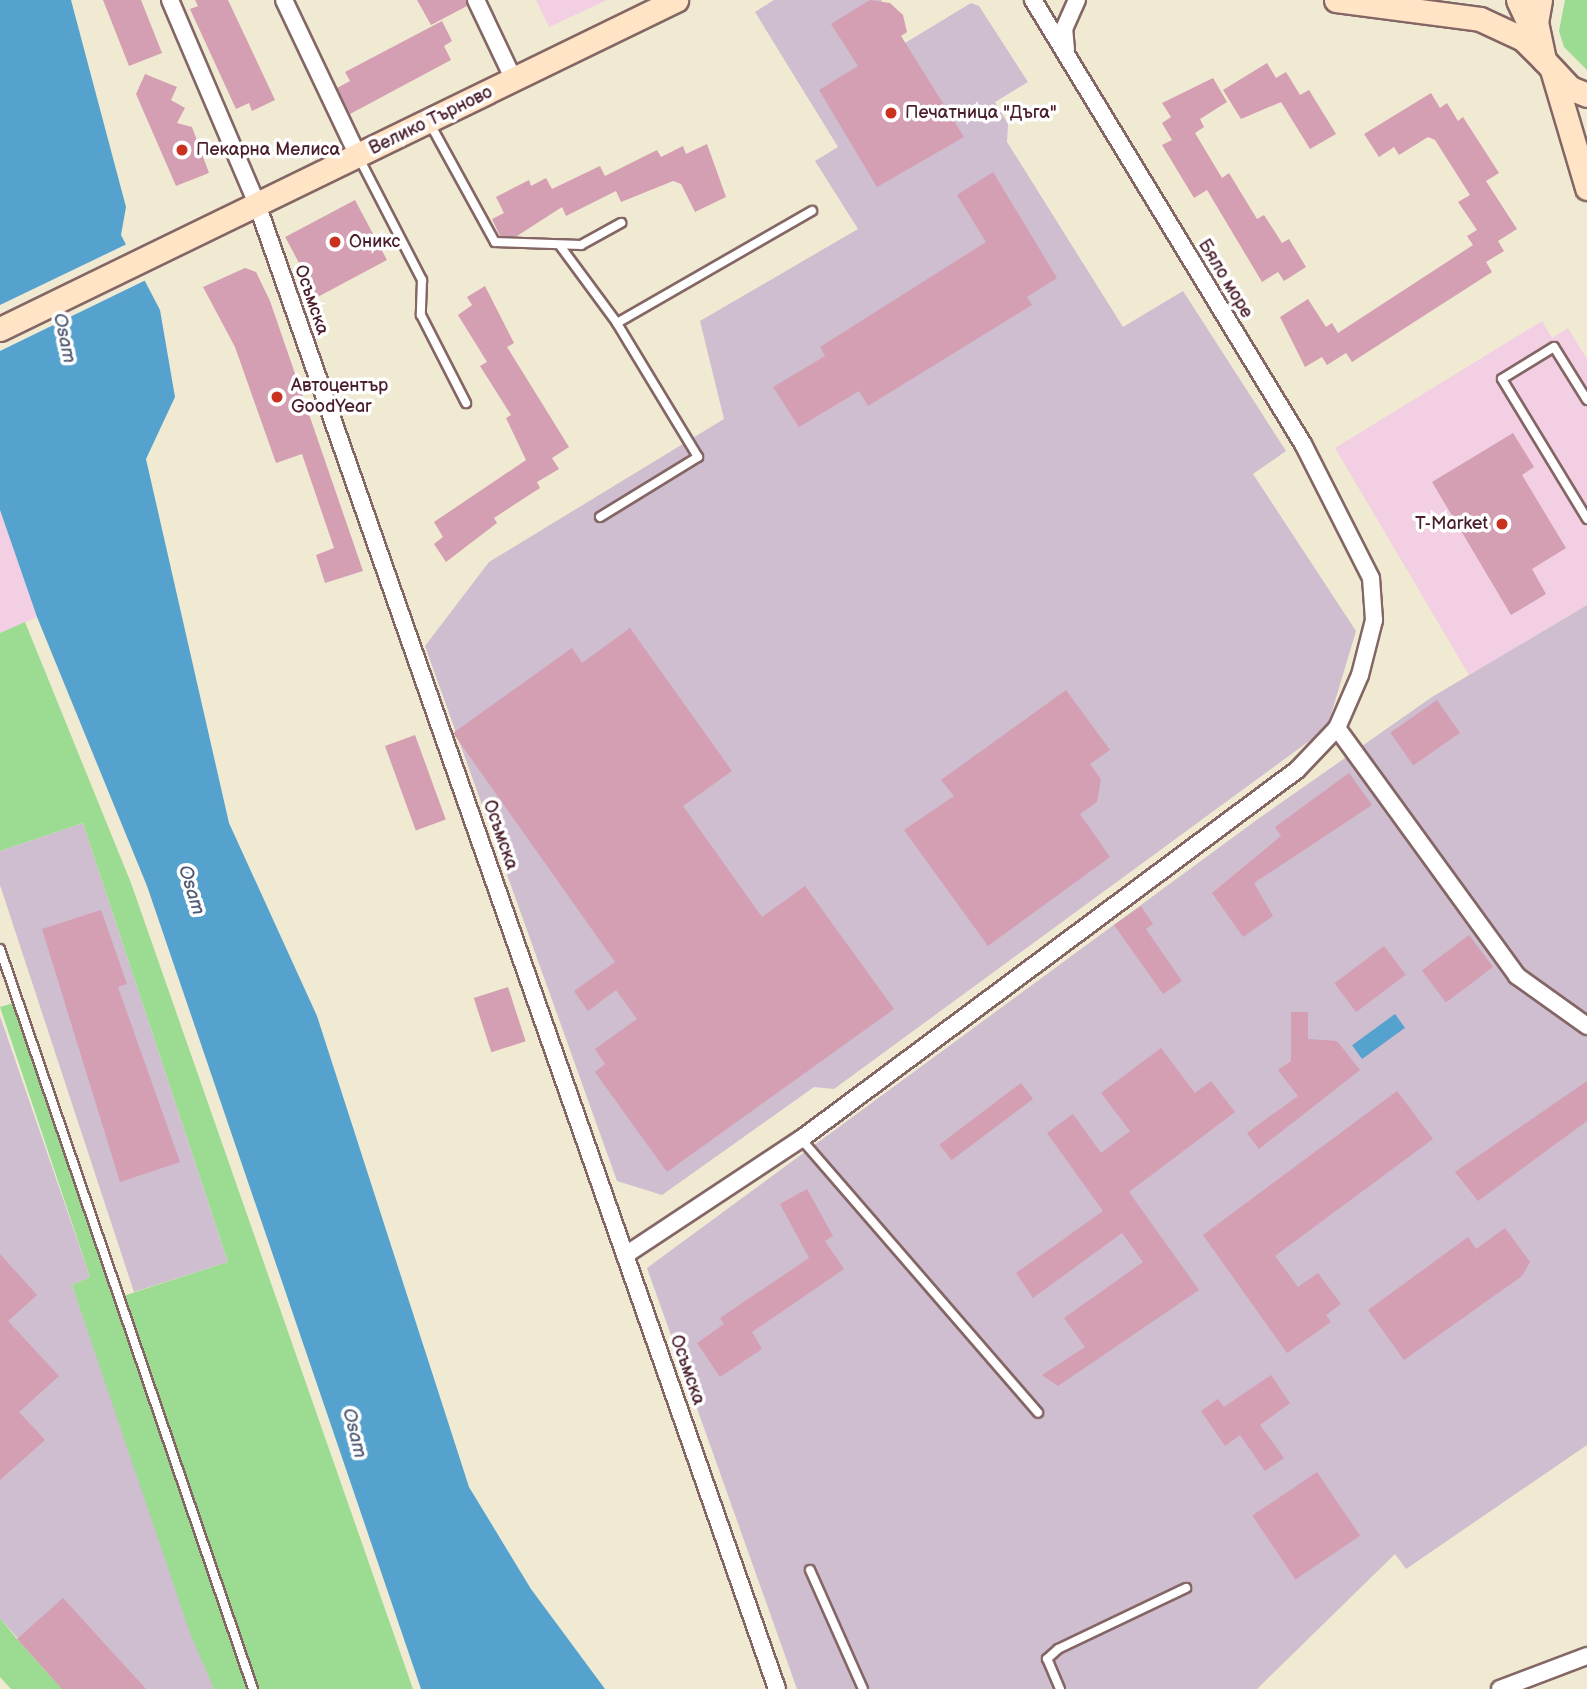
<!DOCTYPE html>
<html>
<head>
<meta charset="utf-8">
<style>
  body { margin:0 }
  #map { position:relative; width:1587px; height:1689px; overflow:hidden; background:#f0ead2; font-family:"Balsamiq Sans",sans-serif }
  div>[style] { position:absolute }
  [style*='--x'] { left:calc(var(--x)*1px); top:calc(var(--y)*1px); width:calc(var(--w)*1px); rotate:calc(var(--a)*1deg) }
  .built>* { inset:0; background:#f2cfe2 }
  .industrial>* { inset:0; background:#cfbdd0 }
  .green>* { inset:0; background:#9cdc92 }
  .water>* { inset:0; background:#56a2cf; transform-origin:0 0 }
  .pier>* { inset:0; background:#f0ead2 }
  .building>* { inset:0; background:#d49fb3; transform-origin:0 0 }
  .roads { filter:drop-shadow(2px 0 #846665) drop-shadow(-2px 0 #846665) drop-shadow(0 2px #846665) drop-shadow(0 -2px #846665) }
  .lane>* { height:8px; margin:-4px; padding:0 4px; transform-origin:4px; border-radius:4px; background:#fff }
  .street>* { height:16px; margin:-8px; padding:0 8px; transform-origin:8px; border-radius:8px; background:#fff }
  .secondary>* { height:23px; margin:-11.5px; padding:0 11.5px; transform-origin:11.5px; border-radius:11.5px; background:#ffe4c6 }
  .dots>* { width:19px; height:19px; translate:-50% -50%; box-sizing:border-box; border:4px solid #fff; border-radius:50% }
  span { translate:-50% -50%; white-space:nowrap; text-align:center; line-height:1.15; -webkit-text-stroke:7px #fff; paint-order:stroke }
  .poi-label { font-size:18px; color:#4a1f2b }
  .left { translate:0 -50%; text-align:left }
  .right { translate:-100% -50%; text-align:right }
  .street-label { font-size:18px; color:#4a1f2b }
  .water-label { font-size:19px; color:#4f5a75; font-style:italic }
</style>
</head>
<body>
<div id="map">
  <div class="built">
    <div style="clip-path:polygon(536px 0,607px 0,549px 27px)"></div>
    <div style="clip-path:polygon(1542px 321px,1552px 338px,1568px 328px,1587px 359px,1587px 605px,1469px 675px,1335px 448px)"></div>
    <div style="clip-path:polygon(0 510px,37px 617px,0 633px)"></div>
  </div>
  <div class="industrial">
    <div style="clip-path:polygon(774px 0,881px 0,905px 43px,971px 3px,979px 6px,1028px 82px,995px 102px,1008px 124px,1007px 142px,1123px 327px,1183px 291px,1286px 451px,1253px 474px,1356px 631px,1327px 728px,834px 1089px,814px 1087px,662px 1195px,617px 1181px,425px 646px,489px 562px,724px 419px,700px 321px,858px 229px,815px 161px,838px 147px,755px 12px)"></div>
    <div style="clip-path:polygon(1587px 605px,1587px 1445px,1406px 1569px,1395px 1554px,1257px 1689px,797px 1689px,647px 1268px,1258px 819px,1432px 697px)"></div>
    <div style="clip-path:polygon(83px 823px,228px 1262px,134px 1292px,0 885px,0 851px)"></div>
    <div style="clip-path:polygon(0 1016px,90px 1277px,72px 1285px,214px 1689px,62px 1689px,0 1618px)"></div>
  </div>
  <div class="green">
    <div style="clip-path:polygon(1565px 0,1587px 0,1587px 70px,1564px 47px,1559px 31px)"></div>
    <div style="clip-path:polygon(25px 622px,131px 883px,413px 1689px,214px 1689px,190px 1633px,72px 1285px,90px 1277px,0 1007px,20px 1001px,120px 1297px,228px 1262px,83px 823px,0 851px,0 633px)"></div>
    <div style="clip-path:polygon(0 1618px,17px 1639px,62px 1689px,11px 1689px,0 1677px)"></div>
  </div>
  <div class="water">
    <div style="clip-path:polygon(0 0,71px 0,126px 207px,121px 235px,160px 310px,175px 397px,146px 459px,229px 823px,317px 1016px,469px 1487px,531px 1589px,605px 1689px,421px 1689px,147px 886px,37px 617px,0 510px)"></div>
    <div style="left:1395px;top:1014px;width:17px;height:53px;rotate:54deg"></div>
  </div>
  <div class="pier">
    <div style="clip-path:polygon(129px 243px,148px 279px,0 351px,0 305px)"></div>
  </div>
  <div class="building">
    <div style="clip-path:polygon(103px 0,141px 0,162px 53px,129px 66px)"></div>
    <div style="clip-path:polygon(195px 0,228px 0,275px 100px,252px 111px,249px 103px,236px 109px,190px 9px,198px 6px)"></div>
    <div style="clip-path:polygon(417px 0,466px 0,467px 6px,431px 25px)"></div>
    <div style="clip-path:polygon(870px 0,890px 3px,903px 15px,907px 32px,901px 36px,964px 137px,877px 187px,819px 90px,858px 66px,831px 24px)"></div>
    <div style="clip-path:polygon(442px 21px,452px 41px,444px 46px,451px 60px,350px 114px,337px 88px,350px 81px,345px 72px)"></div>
    <div style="clip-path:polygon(1267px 63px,1276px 78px,1286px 72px,1300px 95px,1309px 90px,1336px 134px,1310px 149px,1281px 102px,1241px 119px,1223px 90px)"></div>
    <div style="clip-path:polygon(145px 74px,177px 87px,171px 100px,185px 108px,177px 123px,192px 127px,209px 173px,176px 186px,136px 94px)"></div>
    <div style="clip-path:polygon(1213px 78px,1227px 102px,1200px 119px,1204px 127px,1195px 133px,1222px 178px,1229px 173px,1257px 219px,1264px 215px,1282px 243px,1289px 239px,1306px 267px,1284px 281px,1278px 272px,1262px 282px,1207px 190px,1194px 198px,1162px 145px,1172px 140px,1162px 123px,1171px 117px,1162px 103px)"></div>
    <div style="clip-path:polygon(1431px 93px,1440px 108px,1447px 103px,1458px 121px,1463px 117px,1499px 173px,1486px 181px,1517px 229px,1498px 241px,1504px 251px,1486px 262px,1492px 272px,1352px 362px,1346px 353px,1327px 365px,1322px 357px,1305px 367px,1280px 317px,1308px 299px,1326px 327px,1332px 323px,1338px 333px,1473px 245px,1467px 236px,1477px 230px,1458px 202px,1470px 195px,1435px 140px,1428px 137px,1399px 155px,1394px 147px,1379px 157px,1364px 134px)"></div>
    <div style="clip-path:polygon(707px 144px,726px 197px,695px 212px,681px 184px,673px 181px,621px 202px,616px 191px,566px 216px,562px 207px,517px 236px,500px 236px,492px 219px,504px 213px,496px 197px,529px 180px,531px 186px,546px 178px,552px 189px,600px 166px,605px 176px,657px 150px,661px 157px,683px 146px,686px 154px)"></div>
    <div style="clip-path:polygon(993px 172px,1057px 278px,1027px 297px,1032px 305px,868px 406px,859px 391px,799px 427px,773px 387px,825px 356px,820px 347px,986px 242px,957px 195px)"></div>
    <div style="left:355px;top:200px;width:68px;height:79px;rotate:62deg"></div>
    <div style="clip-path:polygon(245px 268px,256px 272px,270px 301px,363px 571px,325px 583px,316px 555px,334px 548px,302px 454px,276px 463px,235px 347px,203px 287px)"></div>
    <div style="clip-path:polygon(485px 286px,514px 343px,507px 347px,569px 447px,552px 458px,559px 469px,537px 482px,540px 488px,494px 518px,497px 523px,446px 562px,434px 544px,443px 537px,434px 522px,526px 460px,506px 418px,511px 415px,480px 366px,487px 362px,458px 315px,472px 305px,467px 297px)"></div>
    <div style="clip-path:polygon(1513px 433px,1534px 467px,1522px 475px,1566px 548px,1532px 569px,1546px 594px,1511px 615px,1432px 482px)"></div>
    <div style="clip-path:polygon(630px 628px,732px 771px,683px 806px,762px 917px,805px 886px,894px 1009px,667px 1172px,595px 1072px,605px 1064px,595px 1049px,637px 1019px,616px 990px,588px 1011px,574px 991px,615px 962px,453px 733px,572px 648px,582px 663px)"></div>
    <div style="clip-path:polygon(1066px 690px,1110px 750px,1090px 764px,1101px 779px,1097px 802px,1080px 814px,1110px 857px,988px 946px,904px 830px,954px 796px,941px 780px)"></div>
    <div style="left:1437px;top:700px;width:40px;height:57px;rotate:55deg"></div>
    <div style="left:415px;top:735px;width:90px;height:32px;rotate:70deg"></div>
    <div style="clip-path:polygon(1349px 773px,1372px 805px,1254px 883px,1273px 916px,1243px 937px,1212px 893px,1281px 836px,1275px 827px)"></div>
    <div style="clip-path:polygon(1141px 906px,1153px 924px,1146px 929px,1182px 981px,1163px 994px,1114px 925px)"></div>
    <div style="clip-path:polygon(101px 910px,127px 984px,118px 987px,180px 1162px,120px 1182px,42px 929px)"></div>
    <div style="left:1469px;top:935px;width:40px;height:59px;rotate:53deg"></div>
    <div style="left:1384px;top:946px;width:36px;height:62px;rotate:53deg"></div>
    <div style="left:508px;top:987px;width:57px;height:36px;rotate:72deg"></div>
    <div style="clip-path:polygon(1291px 1012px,1308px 1012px,1308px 1039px,1337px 1041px,1360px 1070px,1259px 1149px,1247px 1133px,1298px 1096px,1278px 1070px,1291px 1061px)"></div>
    <div style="clip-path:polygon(1161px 1048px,1195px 1093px,1211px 1081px,1235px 1112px,1129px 1192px,1199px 1290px,1058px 1386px,1042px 1375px,1085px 1347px,1064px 1318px,1143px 1262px,1122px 1233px,1033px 1298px,1016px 1273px,1103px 1211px,1047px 1133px,1073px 1114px,1101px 1153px,1130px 1131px,1101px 1093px)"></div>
    <div style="clip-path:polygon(1587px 1081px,1587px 1121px,1478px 1201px,1455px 1172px)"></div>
    <div style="left:1021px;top:1083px;width:20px;height:102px;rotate:53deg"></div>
    <div style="clip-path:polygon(1397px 1091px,1433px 1139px,1275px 1256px,1298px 1287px,1318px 1273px,1341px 1304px,1326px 1315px,1331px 1322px,1287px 1353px,1203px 1235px)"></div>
    <div style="clip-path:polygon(807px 1189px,833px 1236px,825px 1241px,844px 1269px,752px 1332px,762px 1349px,720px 1377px,697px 1343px,724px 1324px,720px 1318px,809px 1258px,780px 1204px)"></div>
    <div style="clip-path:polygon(1505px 1228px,1530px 1262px,1522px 1276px,1404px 1360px,1368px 1310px,1468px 1237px,1476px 1249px)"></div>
    <div style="clip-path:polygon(0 1254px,37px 1295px,8px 1321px,59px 1376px,19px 1412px,45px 1440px,0 1480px)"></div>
    <div style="clip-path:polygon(1271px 1375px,1290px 1403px,1260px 1425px,1284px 1458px,1265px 1471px,1240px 1435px,1225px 1446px,1201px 1411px,1218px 1399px,1224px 1407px)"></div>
    <div style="left:1317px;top:1472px;width:77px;height:78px;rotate:56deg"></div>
    <div style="clip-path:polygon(63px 1598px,146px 1689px,62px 1689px,17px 1639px)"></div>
  </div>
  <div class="roads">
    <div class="lane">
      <div style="--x:429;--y:122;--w:137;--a:61.2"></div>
      <div style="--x:495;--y:242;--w:86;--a:2"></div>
      <div style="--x:581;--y:245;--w:46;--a:-28.8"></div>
      <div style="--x:358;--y:156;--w:140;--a:62.7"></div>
      <div style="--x:422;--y:280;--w:35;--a:92"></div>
      <div style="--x:421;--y:315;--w:99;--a:62.9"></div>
      <div style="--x:561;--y:247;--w:94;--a:53.6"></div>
      <div style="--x:1587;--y:400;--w:62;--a:-121.9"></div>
      <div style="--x:1554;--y:347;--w:61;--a:148.4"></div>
      <div style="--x:1502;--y:379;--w:164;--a:58.7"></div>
      <div style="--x:600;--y:517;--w:115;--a:-31.5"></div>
      <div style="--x:698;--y:457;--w:157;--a:-121.2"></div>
      <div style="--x:617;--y:323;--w:225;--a:-29.9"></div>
      <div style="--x:0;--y:949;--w:782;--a:71.12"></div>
      <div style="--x:801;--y:1139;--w:362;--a:49.1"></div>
      <div style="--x:810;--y:1570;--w:130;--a:66"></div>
      <div style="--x:1060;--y:1689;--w:33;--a:-113"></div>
      <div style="--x:1047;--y:1659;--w:15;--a:-42"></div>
      <div style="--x:1058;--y:1649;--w:142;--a:-25.5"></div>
    </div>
    <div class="street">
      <div style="--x:170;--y:0;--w:222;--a:66.9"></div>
      <div style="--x:257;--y:204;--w:1573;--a:70.7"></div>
      <div style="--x:284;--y:0;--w:173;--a:64.6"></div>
      <div style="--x:476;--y:0;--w:89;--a:64.6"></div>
      <div style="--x:1066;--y:50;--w:21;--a:-95"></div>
      <div style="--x:1064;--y:29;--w:32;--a:-66"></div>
      <div style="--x:1337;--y:728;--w:306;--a:54"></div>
      <div style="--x:1517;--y:976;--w:86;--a:35.5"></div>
      <div style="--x:627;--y:1254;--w:209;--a:-33.5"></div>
      <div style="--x:801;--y:1139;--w:618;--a:-36.65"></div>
      <div style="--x:1297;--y:770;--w:58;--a:-46.4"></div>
      <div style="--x:1337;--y:728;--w:58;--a:-66.5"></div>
      <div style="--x:1360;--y:675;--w:57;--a:-75.7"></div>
      <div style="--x:1374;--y:620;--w:42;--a:-94.1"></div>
      <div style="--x:1371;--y:578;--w:150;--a:-116.9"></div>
      <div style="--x:1303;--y:444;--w:520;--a:-121.3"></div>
      <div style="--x:1500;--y:1689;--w:93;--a:-20.8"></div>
    </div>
    <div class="secondary">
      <div style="--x:1336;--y:0;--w:145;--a:7.5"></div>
      <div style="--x:1480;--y:19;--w:47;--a:24.9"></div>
      <div style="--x:1523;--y:39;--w:30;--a:45"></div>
      <div style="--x:1518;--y:0;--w:42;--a:64.7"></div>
      <div style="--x:1540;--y:0;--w:22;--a:100"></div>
      <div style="--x:1536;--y:22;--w:39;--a:78"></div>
      <div style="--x:1544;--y:60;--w:38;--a:47"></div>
      <div style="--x:1570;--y:88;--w:18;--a:22"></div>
      <div style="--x:1553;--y:73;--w:120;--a:73.5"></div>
      <div style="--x:0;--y:329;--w:752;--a:-25.95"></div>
    </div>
  </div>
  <div class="dots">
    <div style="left:891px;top:113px;background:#c8321e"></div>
    <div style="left:182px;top:150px;background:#c8321e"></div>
    <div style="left:335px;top:242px;background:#c8321e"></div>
    <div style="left:277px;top:397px;background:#c8321e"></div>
    <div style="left:1502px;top:524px;background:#c8321e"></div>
  </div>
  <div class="poi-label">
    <span class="left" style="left:905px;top:113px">Печатница "Дъга"</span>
    <span class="left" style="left:196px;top:150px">Пекарна Мелиса</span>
    <span class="left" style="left:349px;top:242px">Оникс</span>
    <span class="left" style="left:291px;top:397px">Автоцентър<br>GoodYear</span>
    <span class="right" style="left:1488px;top:524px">T-Market</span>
  </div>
  <div class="street-label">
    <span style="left:431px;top:121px;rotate:-26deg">Велико Търново</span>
    <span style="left:1225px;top:279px;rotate:59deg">Бяло море</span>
    <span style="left:311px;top:300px;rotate:71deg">Осъмска</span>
    <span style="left:500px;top:835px;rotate:71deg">Осъмска</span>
    <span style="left:687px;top:1370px;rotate:71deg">Осъмска</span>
  </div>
  <div class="water-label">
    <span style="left:64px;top:338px;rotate:78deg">Osam</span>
    <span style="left:191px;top:890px;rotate:73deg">Osam</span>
    <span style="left:354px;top:1433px;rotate:76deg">Osam</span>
  </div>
</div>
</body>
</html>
